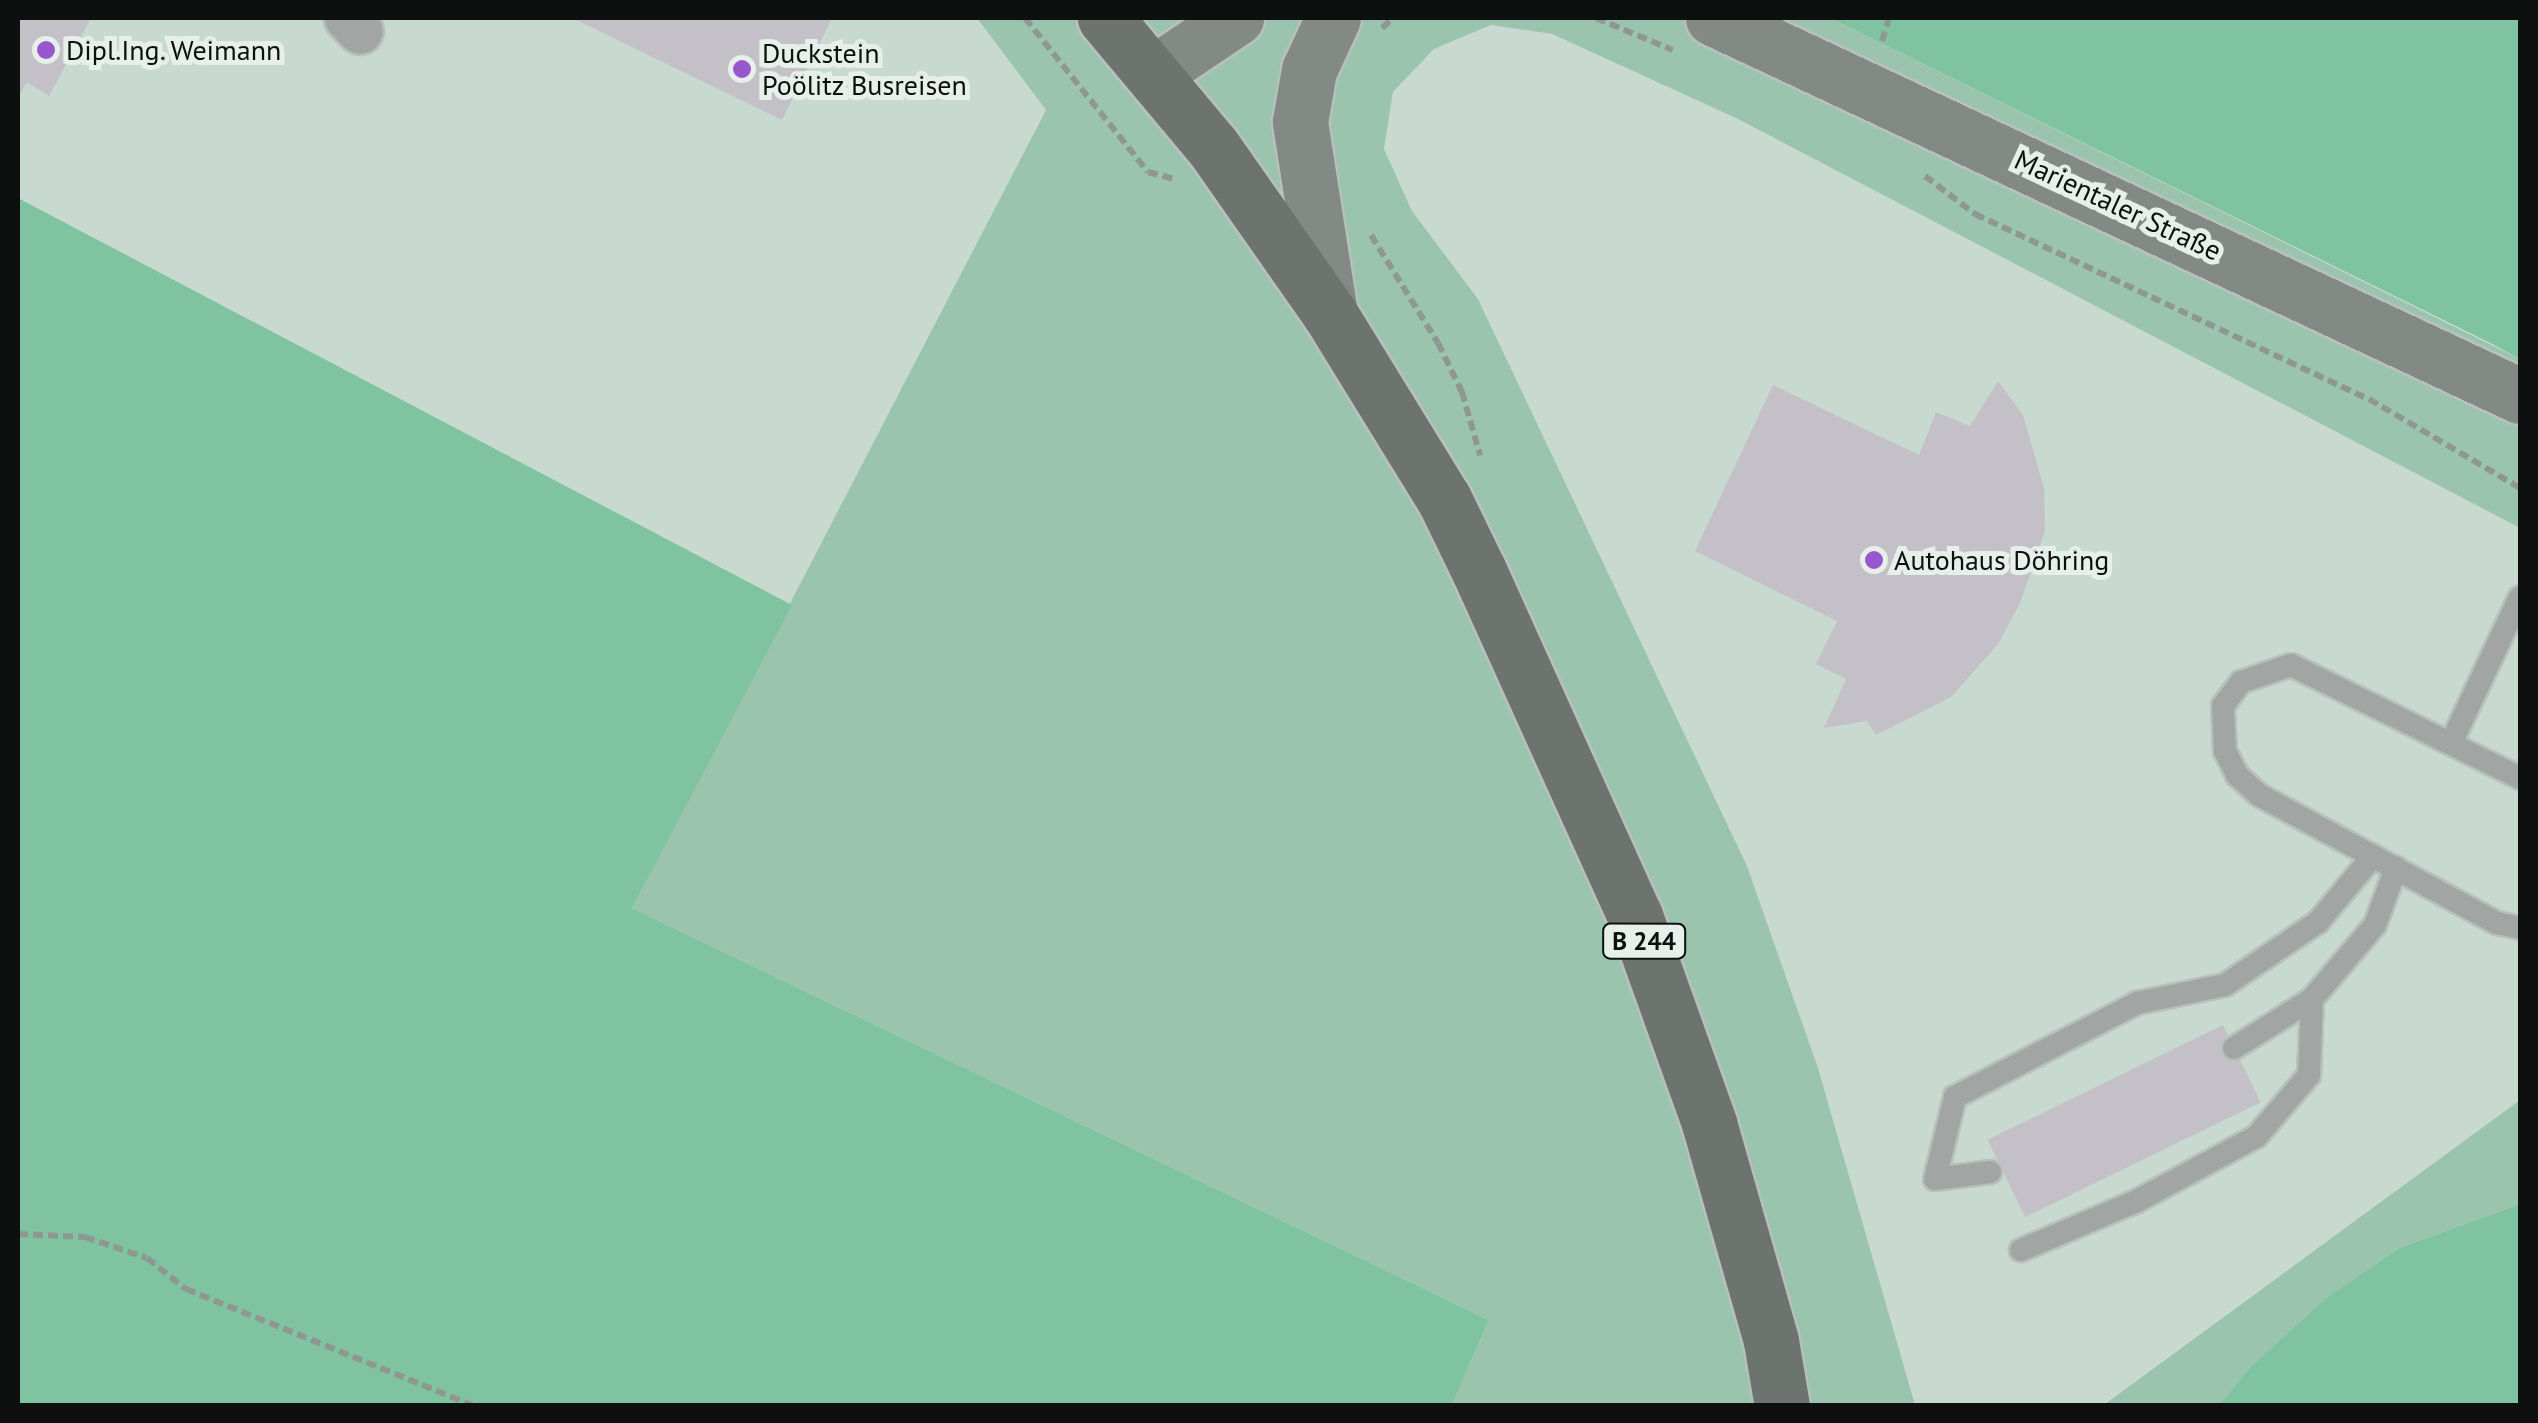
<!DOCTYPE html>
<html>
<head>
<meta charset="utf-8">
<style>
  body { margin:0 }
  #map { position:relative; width:2538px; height:1423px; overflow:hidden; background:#d8e2dc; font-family:"PT Sans",sans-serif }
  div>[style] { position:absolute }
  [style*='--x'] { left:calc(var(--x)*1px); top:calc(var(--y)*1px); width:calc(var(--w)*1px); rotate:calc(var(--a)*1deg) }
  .built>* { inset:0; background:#c8d9cf }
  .green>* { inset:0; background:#9ac4ad }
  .forest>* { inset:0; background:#80c3a0 }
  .building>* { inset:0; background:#c4c0c8; transform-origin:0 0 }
  .path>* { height:6px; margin-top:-3px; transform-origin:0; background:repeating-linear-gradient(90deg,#8f9792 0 10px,transparent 0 15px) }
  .roads { filter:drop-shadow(2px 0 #b8c0bb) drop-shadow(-2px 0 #b8c0bb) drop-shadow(0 2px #b8c0bb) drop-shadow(0 -2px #b8c0bb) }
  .service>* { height:22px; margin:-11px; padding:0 11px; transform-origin:11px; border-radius:11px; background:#a1a5a3 }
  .minor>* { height:45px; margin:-22.5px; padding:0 22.5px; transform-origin:22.5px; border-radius:22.5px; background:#a1a5a3 }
  .secondary>* { height:55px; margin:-27.5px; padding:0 27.5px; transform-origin:27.5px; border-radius:27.5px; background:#838985 }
  .primary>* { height:55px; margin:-27.5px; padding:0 27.5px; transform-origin:27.5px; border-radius:27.5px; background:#6d7470 }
  .dots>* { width:28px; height:28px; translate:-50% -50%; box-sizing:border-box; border:5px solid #e6efea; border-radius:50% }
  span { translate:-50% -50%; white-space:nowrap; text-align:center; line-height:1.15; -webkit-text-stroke:10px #e6efea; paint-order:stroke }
  .shield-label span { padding:2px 8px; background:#e6efea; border:2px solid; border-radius:8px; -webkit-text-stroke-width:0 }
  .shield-label { font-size:25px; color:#0d100e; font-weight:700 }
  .poi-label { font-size:28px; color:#0d100e }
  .left { translate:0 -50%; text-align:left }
  .street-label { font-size:28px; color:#0d100e }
  .frame { position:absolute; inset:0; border:20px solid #0d100e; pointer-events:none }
</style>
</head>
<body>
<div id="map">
  <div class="built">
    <div style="clip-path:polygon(18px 18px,977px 18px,1046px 110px,792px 605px,18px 198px)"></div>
    <div style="clip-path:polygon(1491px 25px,1552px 34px,1738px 119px,2520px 528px,2520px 1100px,2102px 1405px,1915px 1405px,1818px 1068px,1747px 866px,1478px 299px,1412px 211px,1384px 149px,1393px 92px,1434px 49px)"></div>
  </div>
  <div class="green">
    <div style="clip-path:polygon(977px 18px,1830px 18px,2520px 359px,2520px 528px,1738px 119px,1552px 34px,1491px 25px,1434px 49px,1393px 92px,1384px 149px,1412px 211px,1478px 299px,1747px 866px,1818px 1068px,1915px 1405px,1452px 1405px,1489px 1320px,632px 908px,1046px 110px)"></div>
    <div style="clip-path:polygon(2520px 1100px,2520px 1204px,2399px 1248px,2327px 1297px,2252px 1365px,2219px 1405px,2102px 1406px)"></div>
  </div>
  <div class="forest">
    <div style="clip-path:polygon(1830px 18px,2520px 18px,2520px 359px,2492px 344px)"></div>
    <div style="clip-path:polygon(18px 198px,792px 605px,632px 908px,1489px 1320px,1452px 1405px,18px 1405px)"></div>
    <div style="clip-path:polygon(2520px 1204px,2520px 1405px,2219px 1405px,2252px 1365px,2327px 1297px,2399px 1248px)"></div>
  </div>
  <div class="building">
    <div style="clip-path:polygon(18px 18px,91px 18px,49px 96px,27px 82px,18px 98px)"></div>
    <div style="clip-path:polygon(572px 18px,832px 18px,782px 120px)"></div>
    <div style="clip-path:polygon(1998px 381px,2023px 415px,2044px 488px,2045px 531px,2020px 603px,1998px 644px,1951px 697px,1876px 735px,1867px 721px,1824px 728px,1846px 679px,1816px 664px,1837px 621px,1695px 551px,1773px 385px,1919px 455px,1936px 412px,1970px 426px)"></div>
    <div style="left:2223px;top:1025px;width:86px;height:262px;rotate:64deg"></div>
  </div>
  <div class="path">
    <div style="--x:1025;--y:18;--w:197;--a:51.4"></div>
    <div style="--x:1148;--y:172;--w:28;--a:15"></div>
    <div style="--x:1596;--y:18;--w:83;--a:22.6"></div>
    <div style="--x:1382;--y:28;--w:15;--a:-42"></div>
    <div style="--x:1882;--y:41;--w:24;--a:-73"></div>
    <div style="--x:1925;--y:176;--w:63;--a:37.2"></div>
    <div style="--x:1975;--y:214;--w:435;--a:25.2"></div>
    <div style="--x:2369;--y:399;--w:175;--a:30.5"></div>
    <div style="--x:1371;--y:235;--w:127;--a:58.2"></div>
    <div style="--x:1438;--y:343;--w:55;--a:63.9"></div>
    <div style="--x:1462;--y:392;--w:66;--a:74.1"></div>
    <div style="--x:18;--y:1234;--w:67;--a:2.6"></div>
    <div style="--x:85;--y:1237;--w:65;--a:18.7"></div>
    <div style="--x:147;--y:1258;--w:50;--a:38.5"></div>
    <div style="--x:186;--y:1289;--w:311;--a:22.1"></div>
  </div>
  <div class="roads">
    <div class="service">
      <div style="--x:2452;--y:741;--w:159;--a:-64.7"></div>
      <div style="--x:2520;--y:778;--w:255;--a:-153.7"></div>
      <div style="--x:2291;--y:665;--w:53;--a:161.2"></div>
      <div style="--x:2241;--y:682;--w:30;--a:127"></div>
      <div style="--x:2223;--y:706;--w:45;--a:87.5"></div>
      <div style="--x:2225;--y:751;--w:27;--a:63"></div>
      <div style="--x:2237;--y:775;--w:30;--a:42"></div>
      <div style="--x:2259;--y:795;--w:270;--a:28.3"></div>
      <div style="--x:2497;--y:923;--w:24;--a:12"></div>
      <div style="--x:2234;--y:1048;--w:92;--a:-32.1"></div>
      <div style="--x:2312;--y:999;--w:97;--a:-49.6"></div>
      <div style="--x:2375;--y:925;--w:61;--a:-69.8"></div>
      <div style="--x:1990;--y:1172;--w:55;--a:172.7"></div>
      <div style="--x:1935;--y:1179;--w:84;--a:-76.3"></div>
      <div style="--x:1955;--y:1097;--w:205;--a:-27.3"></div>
      <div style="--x:2137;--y:1003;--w:90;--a:-11.6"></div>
      <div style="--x:2225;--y:985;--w:112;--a:-34.1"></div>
      <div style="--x:2318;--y:922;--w:86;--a:-50.2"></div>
      <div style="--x:2021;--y:1250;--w:126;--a:-22.9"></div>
      <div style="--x:2137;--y:1201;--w:136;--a:-28.4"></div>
      <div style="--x:2257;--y:1136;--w:80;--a:-49.6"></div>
      <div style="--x:2309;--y:1075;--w:76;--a:-87.7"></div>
    </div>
    <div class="minor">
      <div style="--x:347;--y:18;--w:18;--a:45"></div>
    </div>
    <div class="secondary">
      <div style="--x:1713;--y:18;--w:891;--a:25.1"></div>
      <div style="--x:1154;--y:73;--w:99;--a:-33.9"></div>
      <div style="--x:1330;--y:314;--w:194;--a:-98.9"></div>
      <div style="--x:1300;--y:122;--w:53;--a:-80.2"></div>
      <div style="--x:1309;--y:70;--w:57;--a:-65.2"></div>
    </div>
    <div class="primary">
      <div style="--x:1105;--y:18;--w:168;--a:50.1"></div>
      <div style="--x:1213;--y:147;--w:204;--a:55"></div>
      <div style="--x:1330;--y:314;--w:217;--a:58.4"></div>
      <div style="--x:1444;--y:499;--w:80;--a:64.1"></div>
      <div style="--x:1479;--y:571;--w:379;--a:65.7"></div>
      <div style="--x:1635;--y:916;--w:220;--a:70.3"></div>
      <div style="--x:1709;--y:1123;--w:227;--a:74.1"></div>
      <div style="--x:1771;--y:1341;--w:66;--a:80.4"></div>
    </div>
  </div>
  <div class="dots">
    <div style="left:46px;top:50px;background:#9957cd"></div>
    <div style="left:742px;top:69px;background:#9957cd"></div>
    <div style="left:1874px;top:560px;background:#9957cd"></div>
  </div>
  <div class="shield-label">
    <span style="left:1644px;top:941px">B 244</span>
  </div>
  <div class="poi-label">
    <span class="left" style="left:66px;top:50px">Dipl.Ing. Weimann</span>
    <span class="left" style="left:762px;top:69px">Duckstein<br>Poölitz Busreisen</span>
    <span class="left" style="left:1894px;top:560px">Autohaus Döhring</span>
  </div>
  <div class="street-label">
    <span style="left:2118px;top:205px;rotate:25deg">Marientaler Straße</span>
  </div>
  <div class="frame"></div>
</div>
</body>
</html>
